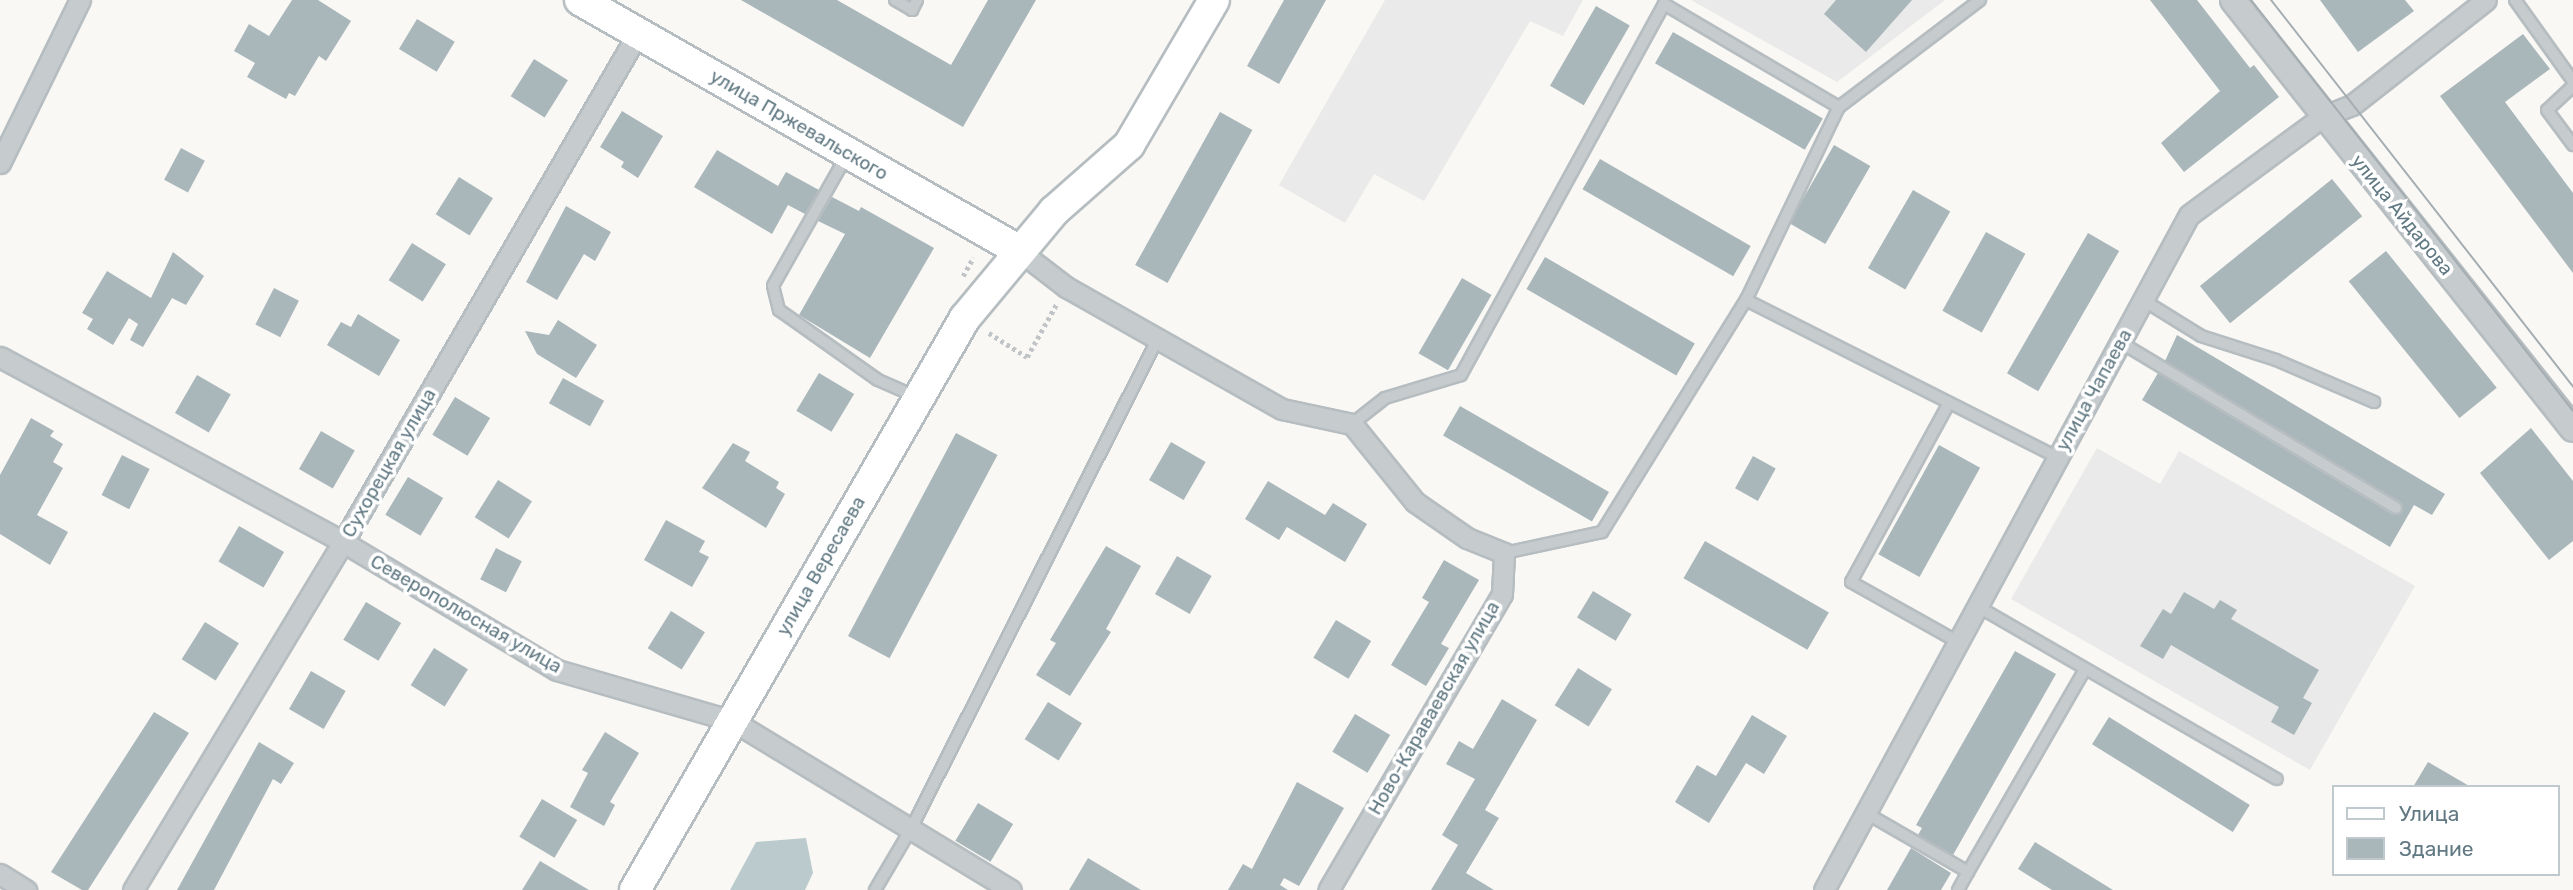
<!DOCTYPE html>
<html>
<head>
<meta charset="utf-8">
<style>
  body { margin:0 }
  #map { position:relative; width:2573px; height:890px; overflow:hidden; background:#f9f8f5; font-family:Rubik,sans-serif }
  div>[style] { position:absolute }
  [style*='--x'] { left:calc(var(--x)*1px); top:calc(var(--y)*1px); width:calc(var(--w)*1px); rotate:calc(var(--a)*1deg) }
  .built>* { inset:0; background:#e9eae9 }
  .water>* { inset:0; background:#bbcbcd }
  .building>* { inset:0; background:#a9b6ba; transform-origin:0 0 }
  .path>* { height:4.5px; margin-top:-2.25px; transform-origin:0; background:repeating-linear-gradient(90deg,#c1c4c6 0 3.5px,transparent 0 7px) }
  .roads { filter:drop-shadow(2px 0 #b6bdc0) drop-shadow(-2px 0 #b6bdc0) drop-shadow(0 2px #b6bdc0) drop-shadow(0 -2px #b6bdc0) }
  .service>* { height:10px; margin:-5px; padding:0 5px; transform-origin:5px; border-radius:5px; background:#c6cbce }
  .minor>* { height:19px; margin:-9.5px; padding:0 9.5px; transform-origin:9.5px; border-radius:9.5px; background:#c6cbce }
  .tertiary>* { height:24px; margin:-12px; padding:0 12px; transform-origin:12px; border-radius:12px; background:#c6cbce }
  .primary>* { height:30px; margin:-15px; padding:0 15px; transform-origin:15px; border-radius:15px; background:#fff }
  .tram>* { height:2px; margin:-1px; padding:0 1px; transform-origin:1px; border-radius:1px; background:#a4adb1 }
  span { translate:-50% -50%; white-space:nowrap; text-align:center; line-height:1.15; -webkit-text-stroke:7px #fff; paint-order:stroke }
  .street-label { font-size:19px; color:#617983 }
  .legend { position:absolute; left:2332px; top:785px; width:228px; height:91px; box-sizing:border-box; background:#fff; border:2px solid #c0c9cd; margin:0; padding:9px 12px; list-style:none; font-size:21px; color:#617983 }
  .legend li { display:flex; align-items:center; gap:14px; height:35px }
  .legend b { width:35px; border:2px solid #c0c9cd }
</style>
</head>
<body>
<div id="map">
  <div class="built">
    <div style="clip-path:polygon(1385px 0,1583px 0,1563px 36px,1530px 21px,1424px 201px,1374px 174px,1345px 223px,1279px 185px)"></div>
    <div style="clip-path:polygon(1691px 0,1945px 0,1837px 82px)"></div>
    <div style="clip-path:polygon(2097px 448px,2160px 484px,2179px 451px,2415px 586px,2310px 770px,2011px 599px)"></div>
  </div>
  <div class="water">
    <div style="clip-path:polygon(806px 838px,813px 873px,805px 890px,730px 890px,756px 842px)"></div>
  </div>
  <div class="building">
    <div style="clip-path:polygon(292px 0,318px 0,351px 21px,326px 61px,319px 56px,295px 96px,289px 93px,286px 99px,247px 77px,255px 63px,234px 51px,249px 24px,269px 36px)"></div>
    <div style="clip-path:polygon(741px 0,837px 0,951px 65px,988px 0,1036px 0,963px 127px)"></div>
    <div style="clip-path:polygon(1284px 0,1326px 0,1279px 84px,1247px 66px)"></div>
    <div style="clip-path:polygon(1836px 0,1912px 0,1866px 52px,1824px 14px)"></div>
    <div style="clip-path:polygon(2150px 0,2197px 0,2250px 68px,2254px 65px,2279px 97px,2184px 172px,2161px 143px,2220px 91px)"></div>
    <div style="clip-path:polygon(2320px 0,2405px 0,2414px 11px,2358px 52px)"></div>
    <div style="left:1596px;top:6px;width:39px;height:92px;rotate:30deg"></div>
    <div style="left:417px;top:19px;width:44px;height:35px;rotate:31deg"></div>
    <div style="left:1673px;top:32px;width:173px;height:36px;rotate:30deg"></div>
    <div style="clip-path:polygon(2523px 34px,2550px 69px,2505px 102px,2573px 193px,2573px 273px,2440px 96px)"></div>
    <div style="left:534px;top:59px;width:40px;height:44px;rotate:32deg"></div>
    <div style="clip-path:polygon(622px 111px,663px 136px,638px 178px,621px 167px,624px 162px,600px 147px)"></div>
    <div style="left:1220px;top:112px;width:37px;height:175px;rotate:29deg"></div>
    <div style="left:1834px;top:145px;width:42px;height:90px;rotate:30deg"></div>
    <div style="left:181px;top:148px;width:27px;height:36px;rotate:28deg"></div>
    <div style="clip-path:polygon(717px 150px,778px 186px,786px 172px,819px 190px,805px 214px,788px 205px,772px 234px,694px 187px)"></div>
    <div style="left:1600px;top:159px;width:174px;height:35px;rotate:30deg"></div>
    <div style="left:459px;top:177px;width:40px;height:44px;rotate:32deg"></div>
    <div style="left:2332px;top:179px;width:48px;height:170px;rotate:51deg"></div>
    <div style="left:1913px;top:190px;width:43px;height:90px;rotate:30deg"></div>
    <div style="clip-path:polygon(832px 197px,859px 211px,861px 207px,934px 248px,870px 358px,799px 315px,845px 234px,818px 221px)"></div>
    <div style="clip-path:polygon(566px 206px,611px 232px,595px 261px,584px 254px,557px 300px,526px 282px)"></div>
    <div style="left:1986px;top:232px;width:45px;height:90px;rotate:29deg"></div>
    <div style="left:2088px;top:233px;width:36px;height:162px;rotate:30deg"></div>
    <div style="left:412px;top:243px;width:40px;height:44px;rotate:32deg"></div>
    <div style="left:2386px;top:251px;width:176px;height:48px;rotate:51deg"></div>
    <div style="clip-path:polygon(173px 252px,204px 276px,186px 305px,172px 298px,143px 347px,130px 340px,138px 324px,129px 318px,113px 345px,87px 329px,93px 319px,82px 313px,107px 271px,151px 298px)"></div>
    <div style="left:1545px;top:257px;width:173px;height:37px;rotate:30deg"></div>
    <div style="left:1462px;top:278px;width:34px;height:87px;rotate:30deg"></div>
    <div style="left:274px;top:288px;width:28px;height:41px;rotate:27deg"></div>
    <div style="clip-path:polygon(358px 314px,400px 340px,379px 376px,327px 345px,341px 322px,351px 327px)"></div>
    <div style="clip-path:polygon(558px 320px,597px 345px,576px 378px,537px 354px,525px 331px,549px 335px)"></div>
    <div style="clip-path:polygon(2177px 335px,2445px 494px,2432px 515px,2414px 505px,2390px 547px,2142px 400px,2158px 373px,2392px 514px,2403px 511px,2400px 502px,2165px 361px)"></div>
    <div style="left:819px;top:373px;width:41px;height:44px;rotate:31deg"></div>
    <div style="left:197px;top:375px;width:39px;height:44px;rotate:30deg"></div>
    <div style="left:563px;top:378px;width:47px;height:29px;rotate:29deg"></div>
    <div style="left:455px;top:397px;width:41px;height:44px;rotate:31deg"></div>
    <div style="left:1460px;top:406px;width:172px;height:34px;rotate:30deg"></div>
    <div style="clip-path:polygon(31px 418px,54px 431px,50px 436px,63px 444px,53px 462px,63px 468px,37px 515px,68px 532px,50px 565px,0 534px,0 475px)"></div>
    <div style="clip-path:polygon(2531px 428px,2573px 481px,2573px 541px,2549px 560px,2480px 473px)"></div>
    <div style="left:321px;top:431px;width:39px;height:44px;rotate:30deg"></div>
    <div style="left:956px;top:433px;width:47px;height:230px;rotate:28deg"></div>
    <div style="left:1171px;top:442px;width:40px;height:44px;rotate:30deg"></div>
    <div style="clip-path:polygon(733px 443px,750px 452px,745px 461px,779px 482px,776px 488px,785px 494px,766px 528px,702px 488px)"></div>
    <div style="left:1939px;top:445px;width:47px;height:125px;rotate:29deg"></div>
    <div style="left:122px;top:455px;width:31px;height:45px;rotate:27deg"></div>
    <div style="left:1753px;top:456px;width:26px;height:37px;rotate:29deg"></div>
    <div style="left:408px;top:477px;width:41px;height:44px;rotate:31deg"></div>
    <div style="left:498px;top:480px;width:40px;height:44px;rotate:32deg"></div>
    <div style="clip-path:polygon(1268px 481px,1325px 515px,1333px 503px,1367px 524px,1345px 562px,1287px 527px,1279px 540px,1245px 519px)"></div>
    <div style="clip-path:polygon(666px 520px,705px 541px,699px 552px,709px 557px,692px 587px,644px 560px)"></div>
    <div style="left:239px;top:526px;width:52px;height:41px;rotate:30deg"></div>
    <div style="left:1705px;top:541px;width:143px;height:43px;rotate:30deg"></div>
    <div style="clip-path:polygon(1106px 546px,1141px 566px,1106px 629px,1111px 632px,1070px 696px,1036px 675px,1056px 643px,1050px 640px)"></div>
    <div style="left:496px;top:548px;width:29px;height:35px;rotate:27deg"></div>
    <div style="left:1177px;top:556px;width:40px;height:44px;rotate:30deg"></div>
    <div style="clip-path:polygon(1444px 560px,1479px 580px,1441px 644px,1449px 648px,1426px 686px,1391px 665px,1429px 602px,1422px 598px)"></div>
    <div style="left:1593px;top:591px;width:45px;height:31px;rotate:31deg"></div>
    <div style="clip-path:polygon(2184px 592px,2214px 609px,2220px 600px,2237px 610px,2231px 619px,2319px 670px,2303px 698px,2312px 703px,2294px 735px,2271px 722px,2279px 707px,2240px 685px,2171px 645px,2163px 659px,2140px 646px,2163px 609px,2171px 614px)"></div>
    <div style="left:366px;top:602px;width:41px;height:44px;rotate:31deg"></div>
    <div style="left:671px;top:611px;width:40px;height:44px;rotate:32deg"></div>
    <div style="left:1336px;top:620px;width:41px;height:44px;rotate:31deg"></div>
    <div style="left:205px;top:622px;width:40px;height:44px;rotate:32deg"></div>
    <div style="left:434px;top:648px;width:40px;height:44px;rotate:32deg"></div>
    <div style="clip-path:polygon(2015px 651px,2056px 674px,1953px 855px,1918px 835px,1922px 828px,1916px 825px)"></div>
    <div style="left:1578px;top:668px;width:40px;height:44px;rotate:32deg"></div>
    <div style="left:311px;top:671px;width:40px;height:44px;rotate:30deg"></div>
    <div style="clip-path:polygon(1502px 699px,1537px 720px,1485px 810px,1499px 818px,1466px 873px,1494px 890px,1431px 890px,1458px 845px,1442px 835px,1475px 779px,1446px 764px,1459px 741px,1473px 749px)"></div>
    <div style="left:1048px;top:702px;width:40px;height:44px;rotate:32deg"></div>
    <div style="clip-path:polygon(154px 712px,189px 733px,88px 890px,82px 890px,51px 872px)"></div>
    <div style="left:1355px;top:714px;width:41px;height:44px;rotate:31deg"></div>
    <div style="clip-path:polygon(1752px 715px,1787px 736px,1764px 774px,1746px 763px,1709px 823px,1675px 802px,1697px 765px,1716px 776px)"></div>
    <div style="left:2109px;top:717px;width:166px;height:32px;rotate:32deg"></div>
    <div style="clip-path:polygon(605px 732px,639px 753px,610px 802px,615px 805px,604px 826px,570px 807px,588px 773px,582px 770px)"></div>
    <div style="clip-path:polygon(259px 742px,294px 763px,281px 784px,273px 779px,214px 890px,177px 890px)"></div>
    <div style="clip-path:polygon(2428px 762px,2471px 787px,2413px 787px)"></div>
    <div style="clip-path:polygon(1297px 782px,1344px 808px,1299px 886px,1284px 878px,1280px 885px,1288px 890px,1228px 890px,1243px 864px,1252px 869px)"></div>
    <div style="left:542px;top:799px;width:41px;height:44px;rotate:31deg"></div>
    <div style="left:978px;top:803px;width:41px;height:44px;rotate:31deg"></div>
    <div style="clip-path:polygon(2035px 842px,2113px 890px,2052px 890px,2018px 869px)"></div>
    <div style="clip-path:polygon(1911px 848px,1951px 873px,1941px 890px,1887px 890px)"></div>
    <div style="clip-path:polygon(1088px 858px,1141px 890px,1069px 890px)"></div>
    <div style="clip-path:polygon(540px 861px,589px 890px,522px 890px)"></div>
  </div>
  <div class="path">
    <div style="--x:963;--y:276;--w:21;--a:-61"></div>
    <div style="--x:989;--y:333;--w:45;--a:32.3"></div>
    <div style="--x:1027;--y:357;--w:60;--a:-60.9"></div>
  </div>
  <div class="roads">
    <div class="service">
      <div style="--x:895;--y:0;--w:20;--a:30"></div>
      <div style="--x:912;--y:10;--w:11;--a:-63"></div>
      <div style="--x:2515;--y:0;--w:100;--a:54.4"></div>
      <div style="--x:2573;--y:86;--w:35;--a:137"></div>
      <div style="--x:2547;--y:110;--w:44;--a:53.4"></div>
      <div style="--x:847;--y:155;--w:150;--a:119.5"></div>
      <div style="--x:773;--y:286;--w:25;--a:76"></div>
      <div style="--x:779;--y:310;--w:121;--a:35.3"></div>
      <div style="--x:878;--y:380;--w:43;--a:23.6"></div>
      <div style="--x:1746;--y:300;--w:214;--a:-64.3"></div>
      <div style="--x:1839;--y:107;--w:177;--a:-37.2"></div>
      <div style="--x:2143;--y:300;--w:68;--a:31.8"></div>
      <div style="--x:2201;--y:336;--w:79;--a:17.7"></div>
      <div style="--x:2276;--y:360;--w:107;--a:23.2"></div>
      <div style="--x:2120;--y:342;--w:322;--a:31"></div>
      <div style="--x:1949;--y:403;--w:204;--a:118.7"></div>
      <div style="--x:1851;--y:582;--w:123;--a:29.3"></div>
      <div style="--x:1352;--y:424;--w:42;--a:-38.2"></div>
      <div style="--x:1385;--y:398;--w:79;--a:-16.8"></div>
      <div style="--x:1461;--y:375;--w:423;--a:-61.3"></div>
      <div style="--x:1664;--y:4;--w:203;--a:30.5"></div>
      <div style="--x:1504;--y:553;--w:100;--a:-12.1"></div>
      <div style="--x:1602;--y:532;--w:273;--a:-58.2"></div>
      <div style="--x:1746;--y:300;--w:348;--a:26.8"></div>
      <div style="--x:1977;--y:606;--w:346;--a:30"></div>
      <div style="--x:1866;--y:813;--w:118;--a:30"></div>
      <div style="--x:1968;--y:872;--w:21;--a:119"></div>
      <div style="--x:1968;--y:872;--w:234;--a:-60"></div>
      <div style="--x:875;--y:890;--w:71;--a:-59.5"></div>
      <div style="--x:911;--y:829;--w:547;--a:-63.29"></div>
    </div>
    <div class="minor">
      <div style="--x:0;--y:163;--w:182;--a:-63.9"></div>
      <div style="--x:1018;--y:250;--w:61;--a:37.6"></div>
      <div style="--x:1066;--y:287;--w:248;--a:29.5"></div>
      <div style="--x:1282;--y:409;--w:72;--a:12.1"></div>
      <div style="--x:1352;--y:424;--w:100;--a:51.1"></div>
      <div style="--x:1415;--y:502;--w:63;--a:34.7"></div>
      <div style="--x:1467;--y:538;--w:40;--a:22"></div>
      <div style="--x:1504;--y:553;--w:41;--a:92.8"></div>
      <div style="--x:1502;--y:594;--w:343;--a:120.4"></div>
      <div style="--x:0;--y:357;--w:390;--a:28.3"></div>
      <div style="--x:343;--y:542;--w:249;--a:30.9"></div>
      <div style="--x:557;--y:670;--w:183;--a:16.2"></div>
      <div style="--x:733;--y:721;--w:325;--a:31.3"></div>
      <div style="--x:0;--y:874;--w:31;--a:32"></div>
      <div style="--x:133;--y:890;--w:406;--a:-58.9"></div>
      <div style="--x:343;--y:542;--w:588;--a:-59.9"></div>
      <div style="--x:1824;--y:890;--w:767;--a:-61.6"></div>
      <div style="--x:2189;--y:215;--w:165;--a:-36.4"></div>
      <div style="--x:2322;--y:117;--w:32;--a:-22"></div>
      <div style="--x:2352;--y:105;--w:170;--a:-38.1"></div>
    </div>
    <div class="tertiary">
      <div style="--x:2233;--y:0;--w:547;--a:51.6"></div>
    </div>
    <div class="primary">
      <div style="--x:580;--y:0;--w:504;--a:29.72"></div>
      <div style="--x:635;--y:890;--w:660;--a:-60.02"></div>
      <div style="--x:965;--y:318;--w:139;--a:-50.2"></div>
      <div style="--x:1054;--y:211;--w:100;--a:-41.3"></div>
      <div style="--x:1129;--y:145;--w:168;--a:-59.6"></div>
    </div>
  </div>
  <div class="tram">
    <div style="--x:2251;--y:0;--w:522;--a:51.92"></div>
    <div style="--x:2271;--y:0;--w:491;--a:52"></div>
  </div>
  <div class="street-label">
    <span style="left:799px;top:125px;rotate:30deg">улица Пржевальского</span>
    <span style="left:2402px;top:215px;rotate:51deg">улица Айдарова</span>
    <span style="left:2094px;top:390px;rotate:-61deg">улица Чапаева</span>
    <span style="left:389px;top:463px;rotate:-60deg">Сухорецкая улица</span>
    <span style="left:821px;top:566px;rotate:-60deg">улица Вересаева</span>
    <span style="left:466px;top:614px;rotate:30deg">Северополюсная улица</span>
    <span style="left:1434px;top:708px;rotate:-60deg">Ново-Караваевская улица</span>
  </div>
  <ul class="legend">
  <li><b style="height:9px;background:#fff"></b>Улица</li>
  <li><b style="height:19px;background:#a9b6ba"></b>Здание</li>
  </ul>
</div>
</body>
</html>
